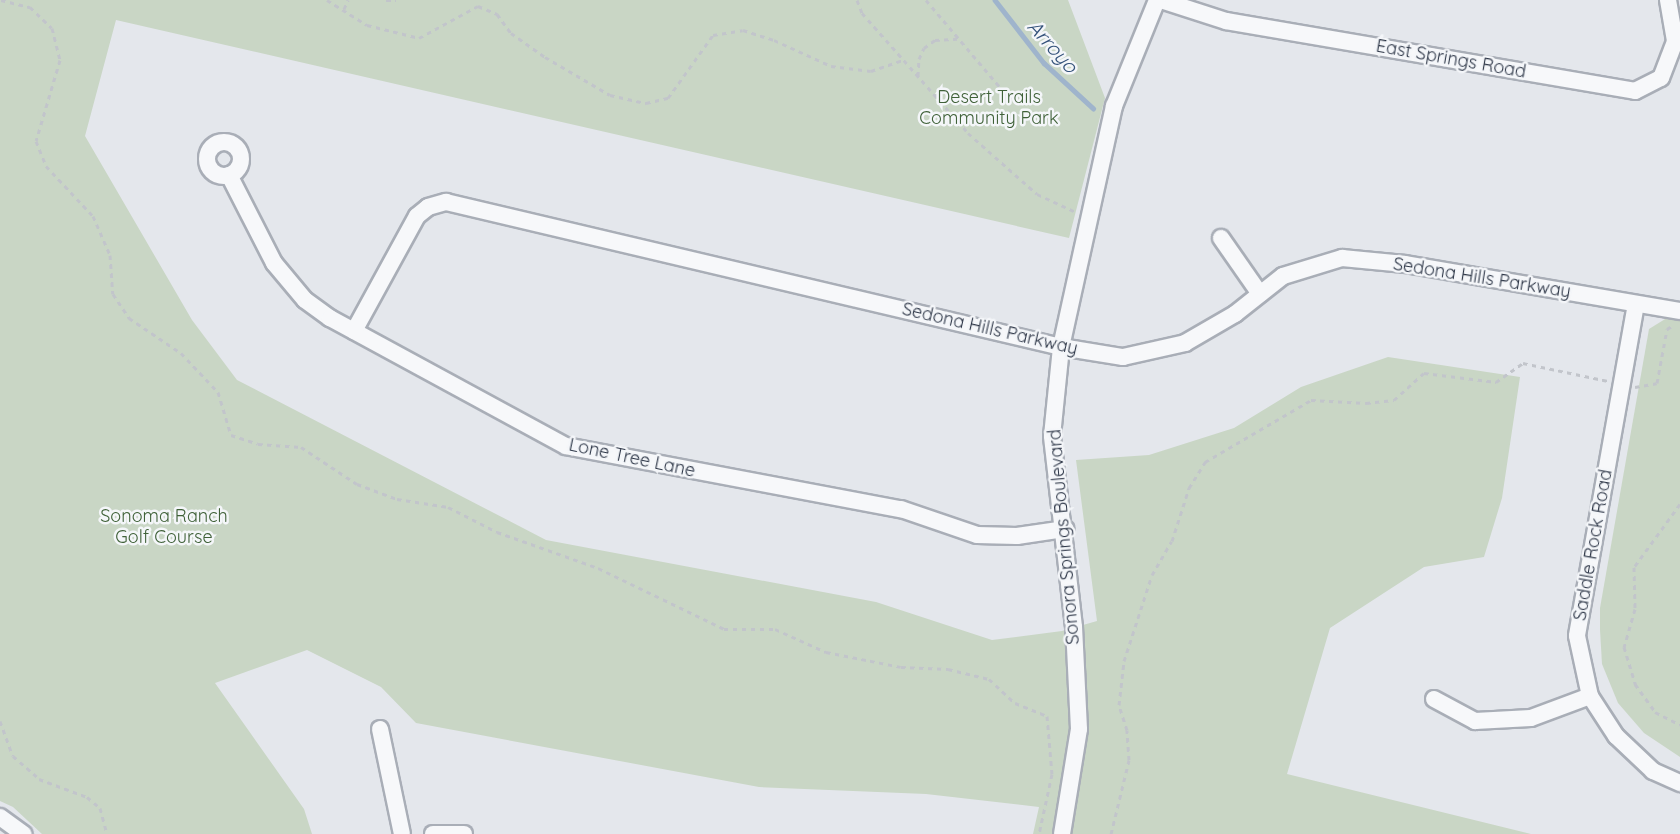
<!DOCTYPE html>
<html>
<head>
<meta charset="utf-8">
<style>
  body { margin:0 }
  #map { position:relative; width:1680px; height:834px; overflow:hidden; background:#e4e7ec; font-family:Quicksand,sans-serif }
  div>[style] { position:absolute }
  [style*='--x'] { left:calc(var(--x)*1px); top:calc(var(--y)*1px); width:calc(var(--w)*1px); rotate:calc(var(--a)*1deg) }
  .green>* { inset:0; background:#c9d6c5 }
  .stream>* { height:4.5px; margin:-2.25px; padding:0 2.25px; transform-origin:2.25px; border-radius:2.25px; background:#9fb4cc }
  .path>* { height:3px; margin-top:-1.5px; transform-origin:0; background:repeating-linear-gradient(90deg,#c2c5cb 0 4.5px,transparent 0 9px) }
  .roads { filter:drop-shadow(2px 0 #a9aeb7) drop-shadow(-2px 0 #a9aeb7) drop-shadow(0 2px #a9aeb7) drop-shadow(0 -2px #a9aeb7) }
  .minor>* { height:16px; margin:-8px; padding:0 8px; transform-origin:8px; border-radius:8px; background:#f7f8fa }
  .minor>.ring { margin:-8px; padding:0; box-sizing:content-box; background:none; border:16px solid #f7f8fa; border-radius:50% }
  span { translate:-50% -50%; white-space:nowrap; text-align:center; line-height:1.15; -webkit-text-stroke:5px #f4f6f9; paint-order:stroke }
  .street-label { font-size:18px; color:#2b3445 }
  .park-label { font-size:18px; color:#3f6138 }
  .water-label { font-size:20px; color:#34527a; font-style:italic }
</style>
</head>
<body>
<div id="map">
  <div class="green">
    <div style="clip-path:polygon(0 0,1068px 0,1105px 98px,1069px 238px,116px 20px,85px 136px,192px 320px,237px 380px,546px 540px,876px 602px,992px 640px,1062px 631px,1097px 621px,1076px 460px,1149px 455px,1234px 428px,1301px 387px,1388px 357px,1520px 377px,1502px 498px,1484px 557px,1424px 567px,1330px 628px,1287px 774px,1531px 834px,1033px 834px,1039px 807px,926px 794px,759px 787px,416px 723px,381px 687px,307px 650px,215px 683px,304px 809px,312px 834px,42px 834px,13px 807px,0 801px)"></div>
    <div style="clip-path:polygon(1670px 316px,1680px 318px,1680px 757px,1644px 733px,1618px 703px,1602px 664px,1600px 630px,1600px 608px,1649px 329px)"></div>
  </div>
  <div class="stream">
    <div style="--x:995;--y:0;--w:80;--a:52.1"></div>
    <div style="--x:1044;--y:63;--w:67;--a:42.6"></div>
  </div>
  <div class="path">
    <div style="--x:1;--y:0;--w:30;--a:14"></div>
    <div style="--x:30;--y:7;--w:30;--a:44"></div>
    <div style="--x:52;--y:28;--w:33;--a:76"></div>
    <div style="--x:60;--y:60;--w:84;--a:106.5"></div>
    <div style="--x:36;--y:141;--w:27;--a:68"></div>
    <div style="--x:46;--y:166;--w:69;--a:46.8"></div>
    <div style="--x:93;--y:216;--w:43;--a:66.4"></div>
    <div style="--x:110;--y:255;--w:39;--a:86"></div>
    <div style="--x:113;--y:294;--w:29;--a:56"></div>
    <div style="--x:129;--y:318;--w:63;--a:33.9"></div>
    <div style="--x:181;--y:353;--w:54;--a:46.5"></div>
    <div style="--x:218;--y:392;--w:45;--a:73.2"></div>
    <div style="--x:231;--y:435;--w:28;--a:18"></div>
    <div style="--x:258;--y:444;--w:43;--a:4"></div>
    <div style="--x:301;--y:447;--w:67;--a:33.5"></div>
    <div style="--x:357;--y:484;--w:43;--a:20.6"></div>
    <div style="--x:397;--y:499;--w:52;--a:8.9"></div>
    <div style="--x:448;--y:507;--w:55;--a:27"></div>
    <div style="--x:497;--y:532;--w:107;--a:19.6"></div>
    <div style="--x:598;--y:568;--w:140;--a:25.8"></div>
    <div style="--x:724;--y:629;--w:51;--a:0"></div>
    <div style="--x:775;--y:629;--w:56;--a:24.3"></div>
    <div style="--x:826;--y:652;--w:76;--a:11.3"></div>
    <div style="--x:901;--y:667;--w:47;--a:2.4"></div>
    <div style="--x:948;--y:669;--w:42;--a:13.7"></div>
    <div style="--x:989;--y:679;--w:35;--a:43"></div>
    <div style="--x:1015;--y:703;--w:35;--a:22"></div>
    <div style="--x:1047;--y:716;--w:58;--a:85.1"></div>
    <div style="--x:1052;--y:774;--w:61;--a:102.2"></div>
    <div style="--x:327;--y:0;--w:47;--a:32"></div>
    <div style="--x:367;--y:25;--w:54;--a:14"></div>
    <div style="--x:419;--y:38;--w:67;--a:-28.5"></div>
    <div style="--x:478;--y:6;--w:21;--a:23"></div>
    <div style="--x:497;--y:14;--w:24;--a:54"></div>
    <div style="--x:511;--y:33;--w:42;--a:35.2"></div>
    <div style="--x:545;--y:57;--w:75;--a:30.3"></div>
    <div style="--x:610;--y:95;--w:37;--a:13"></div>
    <div style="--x:646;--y:103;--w:23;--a:-13"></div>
    <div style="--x:668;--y:98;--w:77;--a:-54.5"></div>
    <div style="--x:713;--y:35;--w:30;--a:-9"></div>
    <div style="--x:743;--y:30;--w:33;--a:18"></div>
    <div style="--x:774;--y:40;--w:63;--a:24.5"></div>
    <div style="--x:831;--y:66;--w:40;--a:7.1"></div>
    <div style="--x:871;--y:71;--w:34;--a:-19"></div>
    <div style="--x:386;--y:0;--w:10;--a:0"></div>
    <div style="--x:857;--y:0;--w:14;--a:69"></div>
    <div style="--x:862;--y:13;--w:160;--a:48.5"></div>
    <div style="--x:968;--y:133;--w:92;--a:41.5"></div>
    <div style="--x:1037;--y:194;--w:43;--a:24.8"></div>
    <div style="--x:926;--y:0;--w:121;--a:49.7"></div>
    <div style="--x:344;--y:9;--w:10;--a:-66"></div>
    <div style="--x:918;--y:76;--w:17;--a:-87"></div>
    <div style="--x:919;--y:59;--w:12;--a:-66"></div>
    <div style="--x:924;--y:48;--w:14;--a:-36"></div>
    <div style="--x:935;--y:40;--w:22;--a:-3"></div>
    <div style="--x:1635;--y:387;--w:22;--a:-10"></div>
    <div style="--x:1657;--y:383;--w:55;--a:-79.5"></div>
    <div style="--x:1667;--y:329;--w:6;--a:-31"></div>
    <div style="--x:1680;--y:504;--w:78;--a:126.1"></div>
    <div style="--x:1634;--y:567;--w:42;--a:88.6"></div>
    <div style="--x:1635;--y:609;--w:40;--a:106"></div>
    <div style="--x:1624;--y:647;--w:39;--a:73"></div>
    <div style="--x:1635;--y:684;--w:34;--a:54"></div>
    <div style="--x:1655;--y:712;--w:28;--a:27"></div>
    <div style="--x:0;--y:721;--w:37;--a:70"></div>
    <div style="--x:13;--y:756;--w:35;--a:41"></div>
    <div style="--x:39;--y:779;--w:51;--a:20.6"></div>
    <div style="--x:87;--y:797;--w:17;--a:40"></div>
    <div style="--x:100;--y:808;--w:27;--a:75"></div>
    <div style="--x:1111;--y:834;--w:76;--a:-76.3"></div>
    <div style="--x:1129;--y:760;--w:30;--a:-94"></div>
    <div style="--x:1127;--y:730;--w:26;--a:-108"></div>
    <div style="--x:1119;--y:705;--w:44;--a:-83.5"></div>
    <div style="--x:1124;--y:661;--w:90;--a:-72"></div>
    <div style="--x:1152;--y:575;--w:39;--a:-60"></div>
    <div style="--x:1172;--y:541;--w:56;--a:-72.2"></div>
    <div style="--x:1189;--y:488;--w:31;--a:-58"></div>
    <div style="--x:1205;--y:462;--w:123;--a:-30.3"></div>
    <div style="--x:1311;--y:400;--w:55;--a:3.1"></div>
    <div style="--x:1366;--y:403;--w:28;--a:-6"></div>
    <div style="--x:1394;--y:400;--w:40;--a:-42"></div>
    <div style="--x:1424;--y:373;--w:73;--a:7.1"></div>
    <div style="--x:1496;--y:382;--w:33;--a:-35"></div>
    <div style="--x:1523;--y:363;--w:87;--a:12"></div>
  </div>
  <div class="roads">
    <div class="minor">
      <div style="--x:1161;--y:0;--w:68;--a:17.9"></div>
      <div style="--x:1226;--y:21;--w:415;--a:9.7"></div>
      <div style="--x:1635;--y:91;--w:29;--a:-27"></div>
      <div style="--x:1661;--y:78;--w:40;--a:-69"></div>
      <div style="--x:1675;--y:41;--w:42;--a:-99.7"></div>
      <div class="ring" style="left:207px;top:142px;width:18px;height:18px"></div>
      <div style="--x:229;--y:175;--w:99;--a:62.9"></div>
      <div style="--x:274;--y:263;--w:48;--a:50"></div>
      <div style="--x:305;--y:300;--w:31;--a:36"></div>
      <div style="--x:330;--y:318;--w:268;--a:28.5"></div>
      <div style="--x:566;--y:446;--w:341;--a:10.7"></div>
      <div style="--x:901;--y:509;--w:80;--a:18.9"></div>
      <div style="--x:977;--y:535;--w:40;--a:1.4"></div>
      <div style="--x:1017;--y:536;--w:49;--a:-8.3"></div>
      <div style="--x:1221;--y:238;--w:68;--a:55.1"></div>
      <div style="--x:1636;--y:304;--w:337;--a:100.1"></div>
      <div style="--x:1577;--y:636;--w:61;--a:77.8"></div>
      <div style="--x:1590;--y:696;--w:48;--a:57"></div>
      <div style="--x:1616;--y:736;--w:51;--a:43.4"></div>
      <div style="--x:1653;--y:771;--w:30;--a:24"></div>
      <div style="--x:354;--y:331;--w:131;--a:-61.3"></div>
      <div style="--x:417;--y:216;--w:14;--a:-39"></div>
      <div style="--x:428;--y:207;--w:19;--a:-16"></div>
      <div style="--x:446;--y:202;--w:632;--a:13.27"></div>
      <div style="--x:1061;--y:347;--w:63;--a:9.2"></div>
      <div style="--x:1123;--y:357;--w:64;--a:-12.7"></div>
      <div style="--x:1185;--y:343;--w:58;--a:-30.1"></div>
      <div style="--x:1235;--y:314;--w:61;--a:-38.4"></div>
      <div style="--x:1283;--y:276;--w:62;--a:-17"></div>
      <div style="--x:1342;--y:258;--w:63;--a:5.4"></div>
      <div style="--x:1405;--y:264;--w:279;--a:9.7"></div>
      <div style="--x:1434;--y:699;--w:47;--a:28.2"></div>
      <div style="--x:1475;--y:721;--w:56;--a:-3.1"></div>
      <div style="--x:1531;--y:718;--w:63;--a:-20.4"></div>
      <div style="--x:380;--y:729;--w:107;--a:78.2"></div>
      <div style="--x:0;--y:817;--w:29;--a:36"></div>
      <div style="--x:433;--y:834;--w:31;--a:0"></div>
      <div style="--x:1062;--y:834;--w:106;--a:-80.8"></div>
      <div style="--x:1079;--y:729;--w:102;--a:-92.8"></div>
      <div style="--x:1074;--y:627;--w:192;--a:-96.6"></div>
      <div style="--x:1052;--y:436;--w:89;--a:-84.2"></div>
      <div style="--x:1061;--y:347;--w:247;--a:-77.6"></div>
      <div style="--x:1114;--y:106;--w:114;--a:-67.9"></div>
    </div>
  </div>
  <div class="street-label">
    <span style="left:1451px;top:59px;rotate:10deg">East Springs Road</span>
    <span style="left:1482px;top:278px;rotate:9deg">Sedona Hills Parkway</span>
    <span style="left:990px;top:329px;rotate:13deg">Sedona Hills Parkway</span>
    <span style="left:632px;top:458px;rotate:12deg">Lone Tree Lane</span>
    <span style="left:1064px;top:537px;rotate:-95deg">Sonora Springs Boulevard</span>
    <span style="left:1593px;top:545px;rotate:-80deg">Saddle Rock Road</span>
  </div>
  <div class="park-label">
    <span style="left:989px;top:108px">Desert Trails<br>Community Park</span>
    <span style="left:164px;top:527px">Sonoma Ranch<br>Golf Course</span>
  </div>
  <div class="water-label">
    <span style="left:1053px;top:46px;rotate:48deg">Arroyo</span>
  </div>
</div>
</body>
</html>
